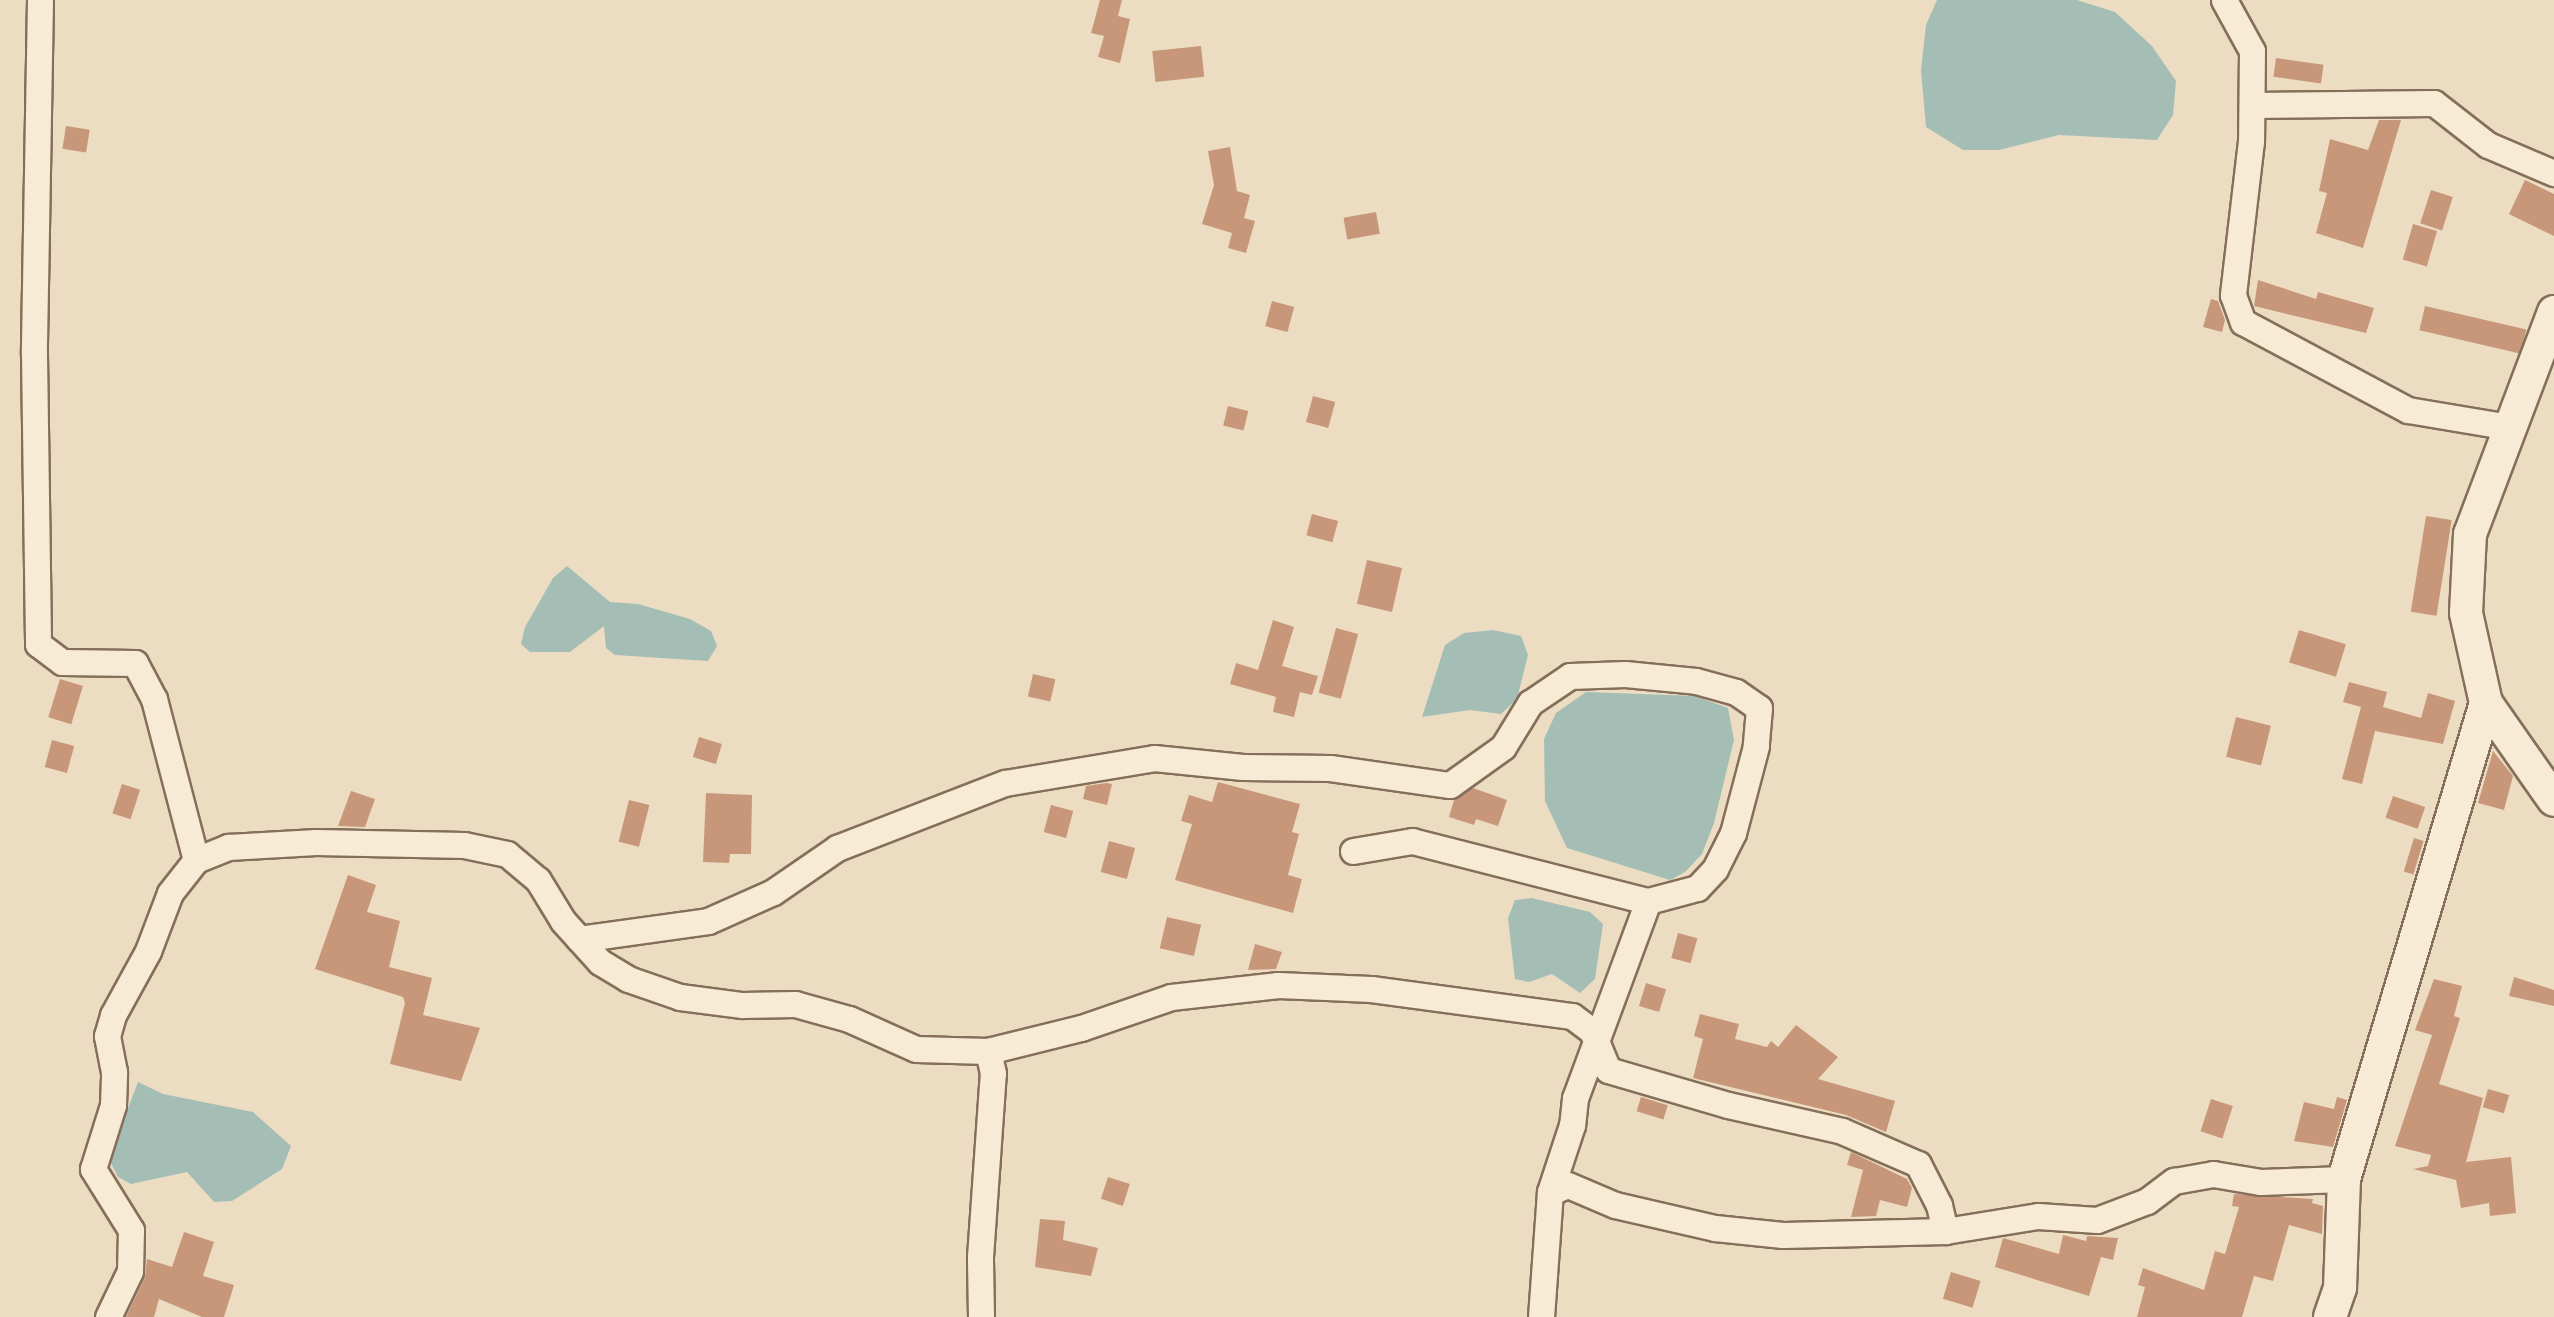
<!DOCTYPE html>
<html>
<head>
<meta charset="utf-8">
<style>
  body { margin:0 }
  #map { position:relative; width:2554px; height:1317px; overflow:hidden; background:#ecddc2; font-family:"Playfair Display",serif }
  div>[style] { position:absolute }
  [style*='--x'] { left:calc(var(--x)*1px); top:calc(var(--y)*1px); width:calc(var(--w)*1px); rotate:calc(var(--a)*1deg) }
  .water>* { inset:0; background:#a4beb6 }
  .building>* { inset:0; background:#c8977a; transform-origin:0 0 }
  .roads { filter:drop-shadow(2px 0 #856f5a) drop-shadow(-2px 0 #856f5a) drop-shadow(0 2px #856f5a) drop-shadow(0 -2px #856f5a) }
  .minor>* { height:25px; margin:-12.5px; padding:0 12.5px; transform-origin:12.5px; border-radius:12.5px; background:#f7ebd5 }
  .tertiary>* { height:32px; margin:-16px; padding:0 16px; transform-origin:16px; border-radius:16px; background:#f7ebd5 }
  span { translate:-50% -50%; white-space:nowrap; text-align:center; line-height:1.15; -webkit-text-stroke:10px #f3e8d1; paint-order:stroke }
</style>
</head>
<body>
<div id="map">
  <div class="water">
    <div style="clip-path:polygon(1937px 0,2077px 0,2115px 12px,2152px 46px,2176px 81px,2173px 115px,2157px 140px,2059px 135px,1999px 150px,1963px 150px,1926px 127px,1921px 70px,1926px 25px)"></div>
    <div style="clip-path:polygon(567px 566px,610px 602px,638px 604px,690px 619px,711px 631px,717px 646px,708px 661px,615px 655px,606px 648px,604px 626px,570px 652px,530px 652px,521px 644px,525px 627px,553px 578px)"></div>
    <div style="clip-path:polygon(1493px 630px,1521px 636px,1528px 655px,1517px 699px,1501px 714px,1470px 710px,1422px 717px,1445px 645px,1464px 633px)"></div>
    <div style="clip-path:polygon(1586px 692px,1695px 696px,1728px 708px,1734px 740px,1714px 823px,1702px 854px,1685px 872px,1670px 880px,1567px 848px,1545px 801px,1544px 739px,1556px 713px)"></div>
    <div style="clip-path:polygon(1532px 898px,1590px 912px,1603px 924px,1595px 979px,1580px 993px,1552px 974px,1529px 982px,1515px 979px,1508px 918px,1515px 900px)"></div>
    <div style="clip-path:polygon(138px 1082px,163px 1094px,253px 1112px,291px 1146px,282px 1169px,232px 1201px,214px 1202px,187px 1172px,131px 1184px,118px 1177px,111px 1163px,115px 1142px)"></div>
  </div>
  <div class="building">
    <div style="clip-path:polygon(1100px 0,1122px 0,1118px 16px,1130px 19px,1120px 63px,1098px 57px,1104px 36px,1091px 33px)"></div>
    <div style="left:1201px;top:46px;width:31px;height:49px;rotate:84deg"></div>
    <div style="left:2276px;top:58px;width:48px;height:19px;rotate:8deg"></div>
    <div style="clip-path:polygon(2379px 120px,2401px 120px,2363px 248px,2316px 233px,2327px 193px,2319px 191px,2330px 139px,2368px 150px)"></div>
    <div style="left:66px;top:126px;width:24px;height:23px;rotate:9deg"></div>
    <div style="clip-path:polygon(1230px 147px,1237px 191px,1250px 195px,1244px 218px,1255px 221px,1246px 253px,1228px 248px,1232px 233px,1202px 224px,1214px 185px,1208px 151px)"></div>
    <div style="clip-path:polygon(2525px 180px,2554px 194px,2554px 236px,2509px 214px)"></div>
    <div style="left:2431px;top:190px;width:23px;height:35px;rotate:18deg"></div>
    <div style="left:1376px;top:212px;width:22px;height:33px;rotate:80deg"></div>
    <div style="left:2413px;top:224px;width:25px;height:37px;rotate:16deg"></div>
    <div style="clip-path:polygon(2258px 280px,2316px 299px,2318px 292px,2374px 308px,2366px 333px,2254px 306px)"></div>
    <div style="clip-path:polygon(2211px 299px,2218px 301px,2225px 320px,2222px 332px,2203px 327px)"></div>
    <div style="left:1272px;top:301px;width:23px;height:26px;rotate:15deg"></div>
    <div style="left:2425px;top:306px;width:104px;height:25px;rotate:13deg"></div>
    <div style="left:1313px;top:396px;width:23px;height:27px;rotate:15deg"></div>
    <div style="left:1228px;top:406px;width:21px;height:20px;rotate:14deg"></div>
    <div style="left:1312px;top:514px;width:27px;height:22px;rotate:15deg"></div>
    <div style="left:2426px;top:516px;width:26px;height:97px;rotate:9deg"></div>
    <div style="left:1367px;top:560px;width:36px;height:45px;rotate:13deg"></div>
    <div style="clip-path:polygon(1273px 620px,1294px 627px,1282px 666px,1318px 676px,1312px 695px,1300px 692px,1294px 717px,1273px 712px,1276px 697px,1230px 684px,1236px 663px,1258px 670px)"></div>
    <div style="left:1336px;top:628px;width:23px;height:67px;rotate:15deg"></div>
    <div style="left:2299px;top:630px;width:49px;height:34px;rotate:17deg"></div>
    <div style="left:1033px;top:674px;width:23px;height:23px;rotate:13deg"></div>
    <div style="left:60px;top:679px;width:24px;height:40px;rotate:17deg"></div>
    <div style="clip-path:polygon(2349px 682px,2387px 692px,2383px 707px,2421px 718px,2428px 693px,2455px 701px,2443px 744px,2375px 731px,2362px 784px,2342px 779px,2361px 707px,2343px 702px)"></div>
    <div style="left:2236px;top:717px;width:36px;height:41px;rotate:14deg"></div>
    <div style="left:699px;top:737px;width:24px;height:21px;rotate:17deg"></div>
    <div style="left:52px;top:740px;width:23px;height:28px;rotate:15deg"></div>
    <div style="clip-path:polygon(2493px 751px,2513px 776px,2504px 810px,2478px 803px)"></div>
    <div style="clip-path:polygon(1218px 782px,1300px 804px,1292px 832px,1299px 834px,1288px 875px,1302px 879px,1293px 913px,1175px 880px,1192px 824px,1181px 821px,1189px 795px,1212px 802px)"></div>
    <div style="clip-path:polygon(1106px 783px,1112px 784px,1107px 805px,1083px 799px,1086px 786px)"></div>
    <div style="left:122px;top:784px;width:19px;height:31px;rotate:18deg"></div>
    <div style="clip-path:polygon(1473px 788px,1507px 800px,1498px 826px,1476px 819px,1474px 825px,1449px 817px,1454px 800px)"></div>
    <div style="clip-path:polygon(351px 791px,375px 799px,365px 827px,338px 826px)"></div>
    <div style="clip-path:polygon(706px 793px,752px 795px,751px 854px,730px 854px,729px 863px,703px 862px)"></div>
    <div style="left:2393px;top:796px;width:34px;height:23px;rotate:19deg"></div>
    <div style="left:629px;top:800px;width:21px;height:43px;rotate:14deg"></div>
    <div style="left:1051px;top:805px;width:23px;height:28px;rotate:15deg"></div>
    <div style="left:2414px;top:838px;width:10px;height:35px;rotate:17deg"></div>
    <div style="left:1109px;top:841px;width:27px;height:32px;rotate:15deg"></div>
    <div style="clip-path:polygon(348px 875px,376px 885px,367px 912px,400px 921px,389px 967px,432px 978px,423px 1015px,480px 1028px,461px 1081px,390px 1064px,405px 1003px,403px 997px,315px 969px)"></div>
    <div style="left:1167px;top:917px;width:35px;height:32px;rotate:13deg"></div>
    <div style="left:1678px;top:933px;width:20px;height:26px;rotate:15deg"></div>
    <div style="clip-path:polygon(1255px 944px,1282px 952px,1276px 969px,1248px 970px)"></div>
    <div style="clip-path:polygon(2514px 977px,2554px 990px,2554px 1006px,2509px 996px)"></div>
    <div style="clip-path:polygon(2434px 979px,2462px 986px,2454px 1016px,2460px 1018px,2439px 1084px,2483px 1098px,2466px 1162px,2511px 1157px,2516px 1213px,2490px 1216px,2489px 1203px,2461px 1208px,2456px 1180px,2413px 1169px,2428px 1166px,2431px 1155px,2395px 1146px,2432px 1035px,2415px 1030px)"></div>
    <div style="left:1646px;top:983px;width:21px;height:24px;rotate:17deg"></div>
    <div style="clip-path:polygon(1700px 1014px,1739px 1024px,1735px 1039px,1767px 1047px,1771px 1041px,1778px 1047px,1796px 1025px,1838px 1057px,1818px 1079px,1895px 1101px,1886px 1132px,1846px 1115px,1693px 1078px,1703px 1039px,1694px 1036px)"></div>
    <div style="left:2488px;top:1089px;width:22px;height:19px;rotate:16deg"></div>
    <div style="left:1641px;top:1097px;width:28px;height:15px;rotate:17deg"></div>
    <div style="clip-path:polygon(2337px 1097px,2347px 1100px,2333px 1147px,2294px 1141px,2304px 1102px,2334px 1109px)"></div>
    <div style="left:2211px;top:1099px;width:23px;height:34px;rotate:18deg"></div>
    <div style="clip-path:polygon(1851px 1152px,1907px 1179px,1912px 1188px,1907px 1207px,1880px 1200px,1876px 1216px,1851px 1217px,1863px 1170px,1847px 1165px)"></div>
    <div style="left:1108px;top:1177px;width:23px;height:23px;rotate:18deg"></div>
    <div style="clip-path:polygon(2234px 1194px,2313px 1199px,2312px 1203px,2323px 1206px,2322px 1234px,2289px 1225px,2273px 1281px,2254px 1276px,2242px 1317px,2137px 1317px,2145px 1287px,2138px 1285px,2143px 1268px,2204px 1290px,2215px 1251px,2225px 1254px,2239px 1207px,2232px 1206px)"></div>
    <div style="clip-path:polygon(1040px 1219px,1065px 1221px,1063px 1240px,1098px 1248px,1091px 1276px,1035px 1267px)"></div>
    <div style="clip-path:polygon(184px 1232px,214px 1242px,203px 1276px,234px 1285px,224px 1317px,202px 1317px,159px 1299px,154px 1317px,126px 1317px,145px 1277px,147px 1259px,172px 1267px)"></div>
    <div style="clip-path:polygon(2063px 1235px,2086px 1241px,2087px 1236px,2118px 1238px,2113px 1260px,2101px 1257px,2089px 1296px,1995px 1267px,2003px 1238px,2059px 1254px)"></div>
    <div style="left:1951px;top:1272px;width:31px;height:28px;rotate:17deg"></div>
  </div>
  <div class="roads">
    <div class="minor">
      <div style="--x:40;--y:0;--w:354;--a:91"></div>
      <div style="--x:34;--y:354;--w:290;--a:89.2"></div>
      <div style="--x:38;--y:644;--w:30;--a:37"></div>
      <div style="--x:62;--y:662;--w:73;--a:0.8"></div>
      <div style="--x:135;--y:663;--w:41;--a:62.2"></div>
      <div style="--x:154;--y:699;--w:166;--a:75.4"></div>
      <div style="--x:2224;--y:0;--w:58;--a:61.2"></div>
      <div style="--x:2252;--y:51;--w:90;--a:90.6"></div>
      <div style="--x:2251;--y:141;--w:155;--a:96.7"></div>
      <div style="--x:2233;--y:295;--w:29;--a:70"></div>
      <div style="--x:2243;--y:322;--w:187;--a:28.1"></div>
      <div style="--x:2408;--y:410;--w:103;--a:9.5"></div>
      <div style="--x:2252;--y:105;--w:182;--a:-0.6"></div>
      <div style="--x:2434;--y:103;--w:68;--a:37.9"></div>
      <div style="--x:2488;--y:145;--w:72;--a:23"></div>
      <div style="--x:1353;--y:851;--w:60;--a:-9.6"></div>
      <div style="--x:1412;--y:841;--w:244;--a:14.3"></div>
      <div style="--x:579;--y:939;--w:130;--a:-7.9"></div>
      <div style="--x:708;--y:921;--w:71;--a:-24"></div>
      <div style="--x:773;--y:892;--w:78;--a:-34.5"></div>
      <div style="--x:837;--y:848;--w:180;--a:-21.2"></div>
      <div style="--x:1005;--y:783;--w:151;--a:-9.5"></div>
      <div style="--x:1154;--y:758;--w:89;--a:5.8"></div>
      <div style="--x:1243;--y:767;--w:87;--a:0.7"></div>
      <div style="--x:1330;--y:768;--w:121;--a:8.1"></div>
      <div style="--x:1450;--y:785;--w:65;--a:-35.6"></div>
      <div style="--x:1503;--y:747;--w:52;--a:-58.5"></div>
      <div style="--x:1530;--y:703;--w:48;--a:-34"></div>
      <div style="--x:1570;--y:676;--w:55;--a:-2.1"></div>
      <div style="--x:1625;--y:674;--w:71;--a:5.6"></div>
      <div style="--x:1696;--y:681;--w:41;--a:15.4"></div>
      <div style="--x:1736;--y:692;--w:28;--a:35"></div>
      <div style="--x:1759;--y:708;--w:38;--a:95"></div>
      <div style="--x:1756;--y:746;--w:90;--a:104.8"></div>
      <div style="--x:1733;--y:833;--w:40;--a:116.6"></div>
      <div style="--x:1715;--y:869;--w:26;--a:133"></div>
      <div style="--x:1697;--y:888;--w:51;--a:165.1"></div>
      <div style="--x:1648;--y:901;--w:210;--a:110.3"></div>
      <div style="--x:1575;--y:1098;--w:27;--a:96"></div>
      <div style="--x:1572;--y:1125;--w:71;--a:108.2"></div>
      <div style="--x:108;--y:1317;--w:51;--a:-64.4"></div>
      <div style="--x:130;--y:1271;--w:41;--a:-88.6"></div>
      <div style="--x:131;--y:1230;--w:72;--a:-121.9"></div>
      <div style="--x:93;--y:1169;--w:67;--a:-72.6"></div>
      <div style="--x:113;--y:1105;--w:33;--a:-88"></div>
      <div style="--x:114;--y:1072;--w:37;--a:-101"></div>
      <div style="--x:107;--y:1036;--w:22;--a:-74"></div>
      <div style="--x:113;--y:1015;--w:73;--a:-61.3"></div>
      <div style="--x:148;--y:951;--w:62;--a:-69.2"></div>
      <div style="--x:170;--y:893;--w:42;--a:-51.8"></div>
      <div style="--x:196;--y:860;--w:35;--a:-22"></div>
      <div style="--x:228;--y:847;--w:88;--a:-3.3"></div>
      <div style="--x:316;--y:842;--w:148;--a:1.2"></div>
      <div style="--x:464;--y:845;--w:44;--a:11.8"></div>
      <div style="--x:507;--y:854;--w:40;--a:40"></div>
      <div style="--x:538;--y:880;--w:48;--a:58.6"></div>
      <div style="--x:563;--y:921;--w:55;--a:47.9"></div>
      <div style="--x:600;--y:962;--w:33;--a:31"></div>
      <div style="--x:628;--y:979;--w:55;--a:19.1"></div>
      <div style="--x:680;--y:997;--w:63;--a:7.4"></div>
      <div style="--x:742;--y:1005;--w:53;--a:-1.1"></div>
      <div style="--x:795;--y:1004;--w:56;--a:15.5"></div>
      <div style="--x:849;--y:1019;--w:73;--a:24.1"></div>
      <div style="--x:916;--y:1049;--w:72;--a:1.6"></div>
      <div style="--x:988;--y:1051;--w:96;--a:-13.9"></div>
      <div style="--x:1081;--y:1028;--w:95;--a:-19"></div>
      <div style="--x:1171;--y:997;--w:108;--a:-6.4"></div>
      <div style="--x:1278;--y:985;--w:93;--a:2.5"></div>
      <div style="--x:1371;--y:989;--w:203;--a:7.7"></div>
      <div style="--x:1572;--y:1016;--w:25;--a:37"></div>
      <div style="--x:1592;--y:1031;--w:42;--a:67.7"></div>
      <div style="--x:1608;--y:1070;--w:125;--a:16.3"></div>
      <div style="--x:1728;--y:1105;--w:117;--a:12.8"></div>
      <div style="--x:1842;--y:1131;--w:83;--a:23.5"></div>
      <div style="--x:1918;--y:1164;--w:46;--a:62.9"></div>
      <div style="--x:1939;--y:1205;--w:27;--a:77"></div>
      <div style="--x:981;--y:1317;--w:60;--a:-91"></div>
      <div style="--x:980;--y:1257;--w:184;--a:-86"></div>
      <div style="--x:993;--y:1073;--w:23;--a:-103"></div>
      <div style="--x:1541;--y:1317;--w:125;--a:-85.9"></div>
      <div style="--x:1550;--y:1192;--w:19;--a:-21"></div>
      <div style="--x:1568;--y:1185;--w:51;--a:23.1"></div>
      <div style="--x:1615;--y:1205;--w:103;--a:13"></div>
      <div style="--x:1715;--y:1228;--w:68;--a:5.9"></div>
      <div style="--x:1783;--y:1235;--w:162;--a:-1.4"></div>
      <div style="--x:1945;--y:1231;--w:94;--a:-9.2"></div>
      <div style="--x:2038;--y:1216;--w:59;--a:3.9"></div>
      <div style="--x:2097;--y:1220;--w:53;--a:-20.8"></div>
      <div style="--x:2147;--y:1201;--w:34;--a:-37"></div>
      <div style="--x:2174;--y:1181;--w:40;--a:-10"></div>
      <div style="--x:2213;--y:1174;--w:49;--a:9.5"></div>
      <div style="--x:2261;--y:1182;--w:83;--a:-2.1"></div>
    </div>
    <div class="tertiary">
      <div style="--x:2554;--y:312;--w:237;--a:110.7"></div>
      <div style="--x:2470;--y:534;--w:79;--a:92.9"></div>
      <div style="--x:2466;--y:613;--w:92;--a:77.5"></div>
      <div style="--x:2486;--y:703;--w:118;--a:55"></div>
      <div style="--x:2330;--y:1317;--w:31;--a:-71"></div>
      <div style="--x:2340;--y:1288;--w:109;--a:-87.9"></div>
      <div style="--x:2344;--y:1179;--w:497;--a:-73.4"></div>
    </div>
  </div>
</div>
</body>
</html>
